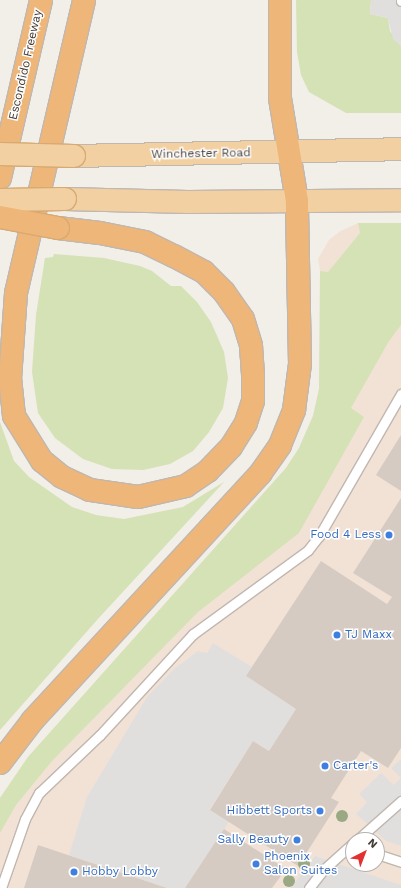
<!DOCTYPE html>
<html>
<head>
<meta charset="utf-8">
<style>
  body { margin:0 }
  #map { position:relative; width:401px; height:888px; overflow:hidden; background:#f2eee8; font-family:"Work Sans",sans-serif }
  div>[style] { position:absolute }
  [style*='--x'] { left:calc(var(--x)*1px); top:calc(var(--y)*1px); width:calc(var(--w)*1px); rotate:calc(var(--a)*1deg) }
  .commercial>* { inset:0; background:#f2e2d6 }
  .green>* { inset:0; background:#d4e2b6 }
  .parking>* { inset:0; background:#e1dfdd }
  .building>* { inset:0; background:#d6cbc2 }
  .roads { filter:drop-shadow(1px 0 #c0b7af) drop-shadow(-1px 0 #c0b7af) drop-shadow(0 1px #c0b7af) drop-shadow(0 -1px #c0b7af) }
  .service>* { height:9px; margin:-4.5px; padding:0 4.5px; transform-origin:4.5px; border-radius:4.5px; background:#fff }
  .primary>* { height:22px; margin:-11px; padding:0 11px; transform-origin:11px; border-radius:11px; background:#f3d0a1 }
  .motorway>* { height:22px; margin:-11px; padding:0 11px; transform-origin:11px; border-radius:11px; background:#eeb678 }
  .bridges { filter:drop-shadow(1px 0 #d6aa72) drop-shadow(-1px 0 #d6aa72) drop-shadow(0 1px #d6aa72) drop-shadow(0 -1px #d6aa72) }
  .primary-bridge>* { height:22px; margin:-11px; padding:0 11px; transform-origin:11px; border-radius:11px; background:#f3d0a1 }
  .motorway-bridge>* { height:22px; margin:-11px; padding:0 11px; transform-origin:11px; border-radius:11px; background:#eeb678 }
  .trees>* { width:12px; height:12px; margin:-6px; border-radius:50%; background:#9aa983 }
  .dots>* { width:11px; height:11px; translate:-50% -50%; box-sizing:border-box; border:2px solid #fff; border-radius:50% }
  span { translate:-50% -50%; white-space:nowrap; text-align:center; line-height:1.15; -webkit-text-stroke:3px #fff; paint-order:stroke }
  .street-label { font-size:12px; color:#453e38 }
  .shop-label { font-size:12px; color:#366cbe }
  .right { translate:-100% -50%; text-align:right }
  .left { translate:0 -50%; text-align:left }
  .north { position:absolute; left:345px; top:832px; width:40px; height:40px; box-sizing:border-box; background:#fff; border:1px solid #b5b2af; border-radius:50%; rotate:42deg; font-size:11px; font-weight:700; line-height:16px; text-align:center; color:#453e38 }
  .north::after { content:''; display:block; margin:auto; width:14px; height:18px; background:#e23130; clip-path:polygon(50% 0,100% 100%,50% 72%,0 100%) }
</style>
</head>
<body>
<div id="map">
  <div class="commercial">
    <div style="clip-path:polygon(evenodd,358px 223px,401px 223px,401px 888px,0 888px,0 798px,28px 757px,286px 468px,299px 448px,313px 416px,319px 389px,321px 275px,318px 259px,329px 240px,339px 232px,358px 223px,353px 840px,377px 840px,377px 864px,353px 864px,353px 840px)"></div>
  </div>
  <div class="green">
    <div style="clip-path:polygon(296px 0,371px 0,370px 14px,388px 18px,390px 31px,401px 46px,401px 113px,346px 113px,309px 92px,301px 75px,297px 52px)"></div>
    <div style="clip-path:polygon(358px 223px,401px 223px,401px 325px,389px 341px,351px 408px,364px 417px,299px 533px,198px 612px,52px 761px,16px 805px,0 833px,0 798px,28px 757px,286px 468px,299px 448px,313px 416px,319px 389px,320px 271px,328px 272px,360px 233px)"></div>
    <div style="clip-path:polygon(54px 254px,104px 258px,140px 266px,152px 271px,171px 286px,181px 286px,197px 302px,211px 322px,224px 352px,228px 378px,223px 408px,209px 432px,193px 451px,170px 464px,143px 470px,112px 469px,83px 459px,55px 438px,38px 413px,32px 372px,36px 315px,45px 258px,53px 257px)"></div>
    <div style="clip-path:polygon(0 422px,14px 461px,29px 477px,72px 507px,96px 515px,124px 519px,183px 507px,224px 482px,97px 620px,0 730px)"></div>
  </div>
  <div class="parking">
    <div style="clip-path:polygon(371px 0,401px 0,401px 46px,393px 39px,388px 18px,370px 14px)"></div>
    <div style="clip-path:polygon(213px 643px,252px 667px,246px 676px,296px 709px,269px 751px,253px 741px,210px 809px,229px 822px,185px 888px,167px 888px,69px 855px,87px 797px,147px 697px,174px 669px,198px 651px,207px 653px)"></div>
    <div style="clip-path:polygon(401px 759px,401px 846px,386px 841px,356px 814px,367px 802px,359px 794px,381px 773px,394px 785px,401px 778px,391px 768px)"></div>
    <div style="clip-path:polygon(315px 856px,401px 885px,401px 888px,291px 888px)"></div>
  </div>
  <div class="building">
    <div style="clip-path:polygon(401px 435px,401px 491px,376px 475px)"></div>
    <div style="clip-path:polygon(401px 498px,401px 748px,388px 768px,361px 751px,331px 798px,339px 802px,298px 866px,210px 810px,253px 741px,269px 751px,296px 709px,246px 676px,321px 561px,387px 604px,392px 597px,353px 573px)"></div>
    <div style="clip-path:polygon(224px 829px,286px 869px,272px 888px,185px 888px)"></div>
    <div style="clip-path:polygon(38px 845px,167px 888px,24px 888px)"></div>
  </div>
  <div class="roads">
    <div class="service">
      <div style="--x:401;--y:0;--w:1;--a:90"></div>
      <div style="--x:357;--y:840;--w:59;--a:-41.6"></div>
      <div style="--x:377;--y:854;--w:25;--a:18"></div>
      <div style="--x:1;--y:888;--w:73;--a:-70.8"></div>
      <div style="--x:25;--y:819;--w:30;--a:-62"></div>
      <div style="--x:39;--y:793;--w:84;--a:-43.6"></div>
      <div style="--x:100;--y:735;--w:137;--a:-47.4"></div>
      <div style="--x:193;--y:634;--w:142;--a:-36.1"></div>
      <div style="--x:308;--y:550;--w:18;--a:-52"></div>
      <div style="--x:319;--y:536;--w:164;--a:-60"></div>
      <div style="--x:309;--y:888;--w:23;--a:-52"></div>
      <div style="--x:323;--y:870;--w:40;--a:-42"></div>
    </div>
    <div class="primary">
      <div style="--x:74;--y:156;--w:327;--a:-1.2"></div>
      <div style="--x:65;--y:199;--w:123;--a:1.4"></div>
      <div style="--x:188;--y:202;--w:213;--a:-0.5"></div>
    </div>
    <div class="motorway">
      <div style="--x:0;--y:178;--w:183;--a:-77"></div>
      <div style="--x:58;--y:228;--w:42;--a:6.8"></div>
      <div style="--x:100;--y:233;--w:46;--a:11.3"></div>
      <div style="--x:145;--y:242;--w:32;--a:26"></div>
      <div style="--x:174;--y:256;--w:34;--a:28"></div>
      <div style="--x:204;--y:272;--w:28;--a:45"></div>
      <div style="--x:224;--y:292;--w:33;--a:55"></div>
      <div style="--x:243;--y:319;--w:28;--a:73"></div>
      <div style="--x:251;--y:346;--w:29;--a:86"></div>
      <div style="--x:253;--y:375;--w:26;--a:90"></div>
      <div style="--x:253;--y:401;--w:23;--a:108"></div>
      <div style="--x:246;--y:423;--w:28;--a:122"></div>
      <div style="--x:231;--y:447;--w:33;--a:134"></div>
      <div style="--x:208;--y:471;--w:27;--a:146"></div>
      <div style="--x:186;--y:486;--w:49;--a:167.1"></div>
      <div style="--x:138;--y:497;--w:49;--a:-171.7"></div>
      <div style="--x:90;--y:490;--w:31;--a:-155"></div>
      <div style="--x:62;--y:477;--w:26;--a:-141"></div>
      <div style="--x:42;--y:461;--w:53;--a:-121.9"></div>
      <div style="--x:14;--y:416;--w:37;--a:-96"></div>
      <div style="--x:10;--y:379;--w:86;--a:-86"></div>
      <div style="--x:16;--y:293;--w:301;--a:-76.9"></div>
      <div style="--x:0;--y:763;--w:54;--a:-52.5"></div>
      <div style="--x:33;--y:720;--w:335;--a:-47.3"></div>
      <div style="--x:260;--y:474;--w:35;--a:-55"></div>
      <div style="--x:280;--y:445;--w:38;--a:-68"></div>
      <div style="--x:294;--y:410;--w:46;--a:-82.6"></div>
      <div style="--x:300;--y:364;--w:163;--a:-91.1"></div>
      <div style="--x:297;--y:201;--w:104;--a:-99.4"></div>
      <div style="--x:280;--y:98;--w:98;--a:-90"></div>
    </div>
  </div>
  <div class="bridges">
    <div class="primary-bridge">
      <div style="--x:0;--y:154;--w:74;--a:1.5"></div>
      <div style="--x:0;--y:200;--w:65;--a:-0.9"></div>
    </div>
    <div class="motorway-bridge">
      <div style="--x:0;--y:217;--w:59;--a:10.7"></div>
    </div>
  </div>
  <div class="trees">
    <div style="left:342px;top:816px"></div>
    <div style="left:304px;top:864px"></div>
    <div style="left:289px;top:881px"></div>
  </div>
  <div class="dots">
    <div style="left:389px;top:535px;background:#3f7fe0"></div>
    <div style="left:337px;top:635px;background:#3f7fe0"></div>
    <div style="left:325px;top:766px;background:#3f7fe0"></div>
    <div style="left:320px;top:811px;background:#3f7fe0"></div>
    <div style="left:297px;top:840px;background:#3f7fe0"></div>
    <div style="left:256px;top:864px;background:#3f7fe0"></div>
    <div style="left:74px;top:872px;background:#3f7fe0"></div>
  </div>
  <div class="street-label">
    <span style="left:26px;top:65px;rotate:-77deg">Escondido Freeway</span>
    <span style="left:201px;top:154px;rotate:-1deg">Winchester Road</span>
  </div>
  <div class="shop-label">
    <span class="right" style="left:381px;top:535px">Food 4 Less</span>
    <span class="left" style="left:345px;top:635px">TJ Maxx</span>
    <span class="left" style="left:333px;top:766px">Carter's</span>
    <span class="right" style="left:312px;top:811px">Hibbett Sports</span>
    <span class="right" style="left:289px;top:840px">Sally Beauty</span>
    <span class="left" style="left:264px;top:864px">Phoenix<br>Salon Suites</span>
    <span class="left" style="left:82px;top:872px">Hobby Lobby</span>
  </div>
  <div class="north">N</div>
</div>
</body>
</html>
